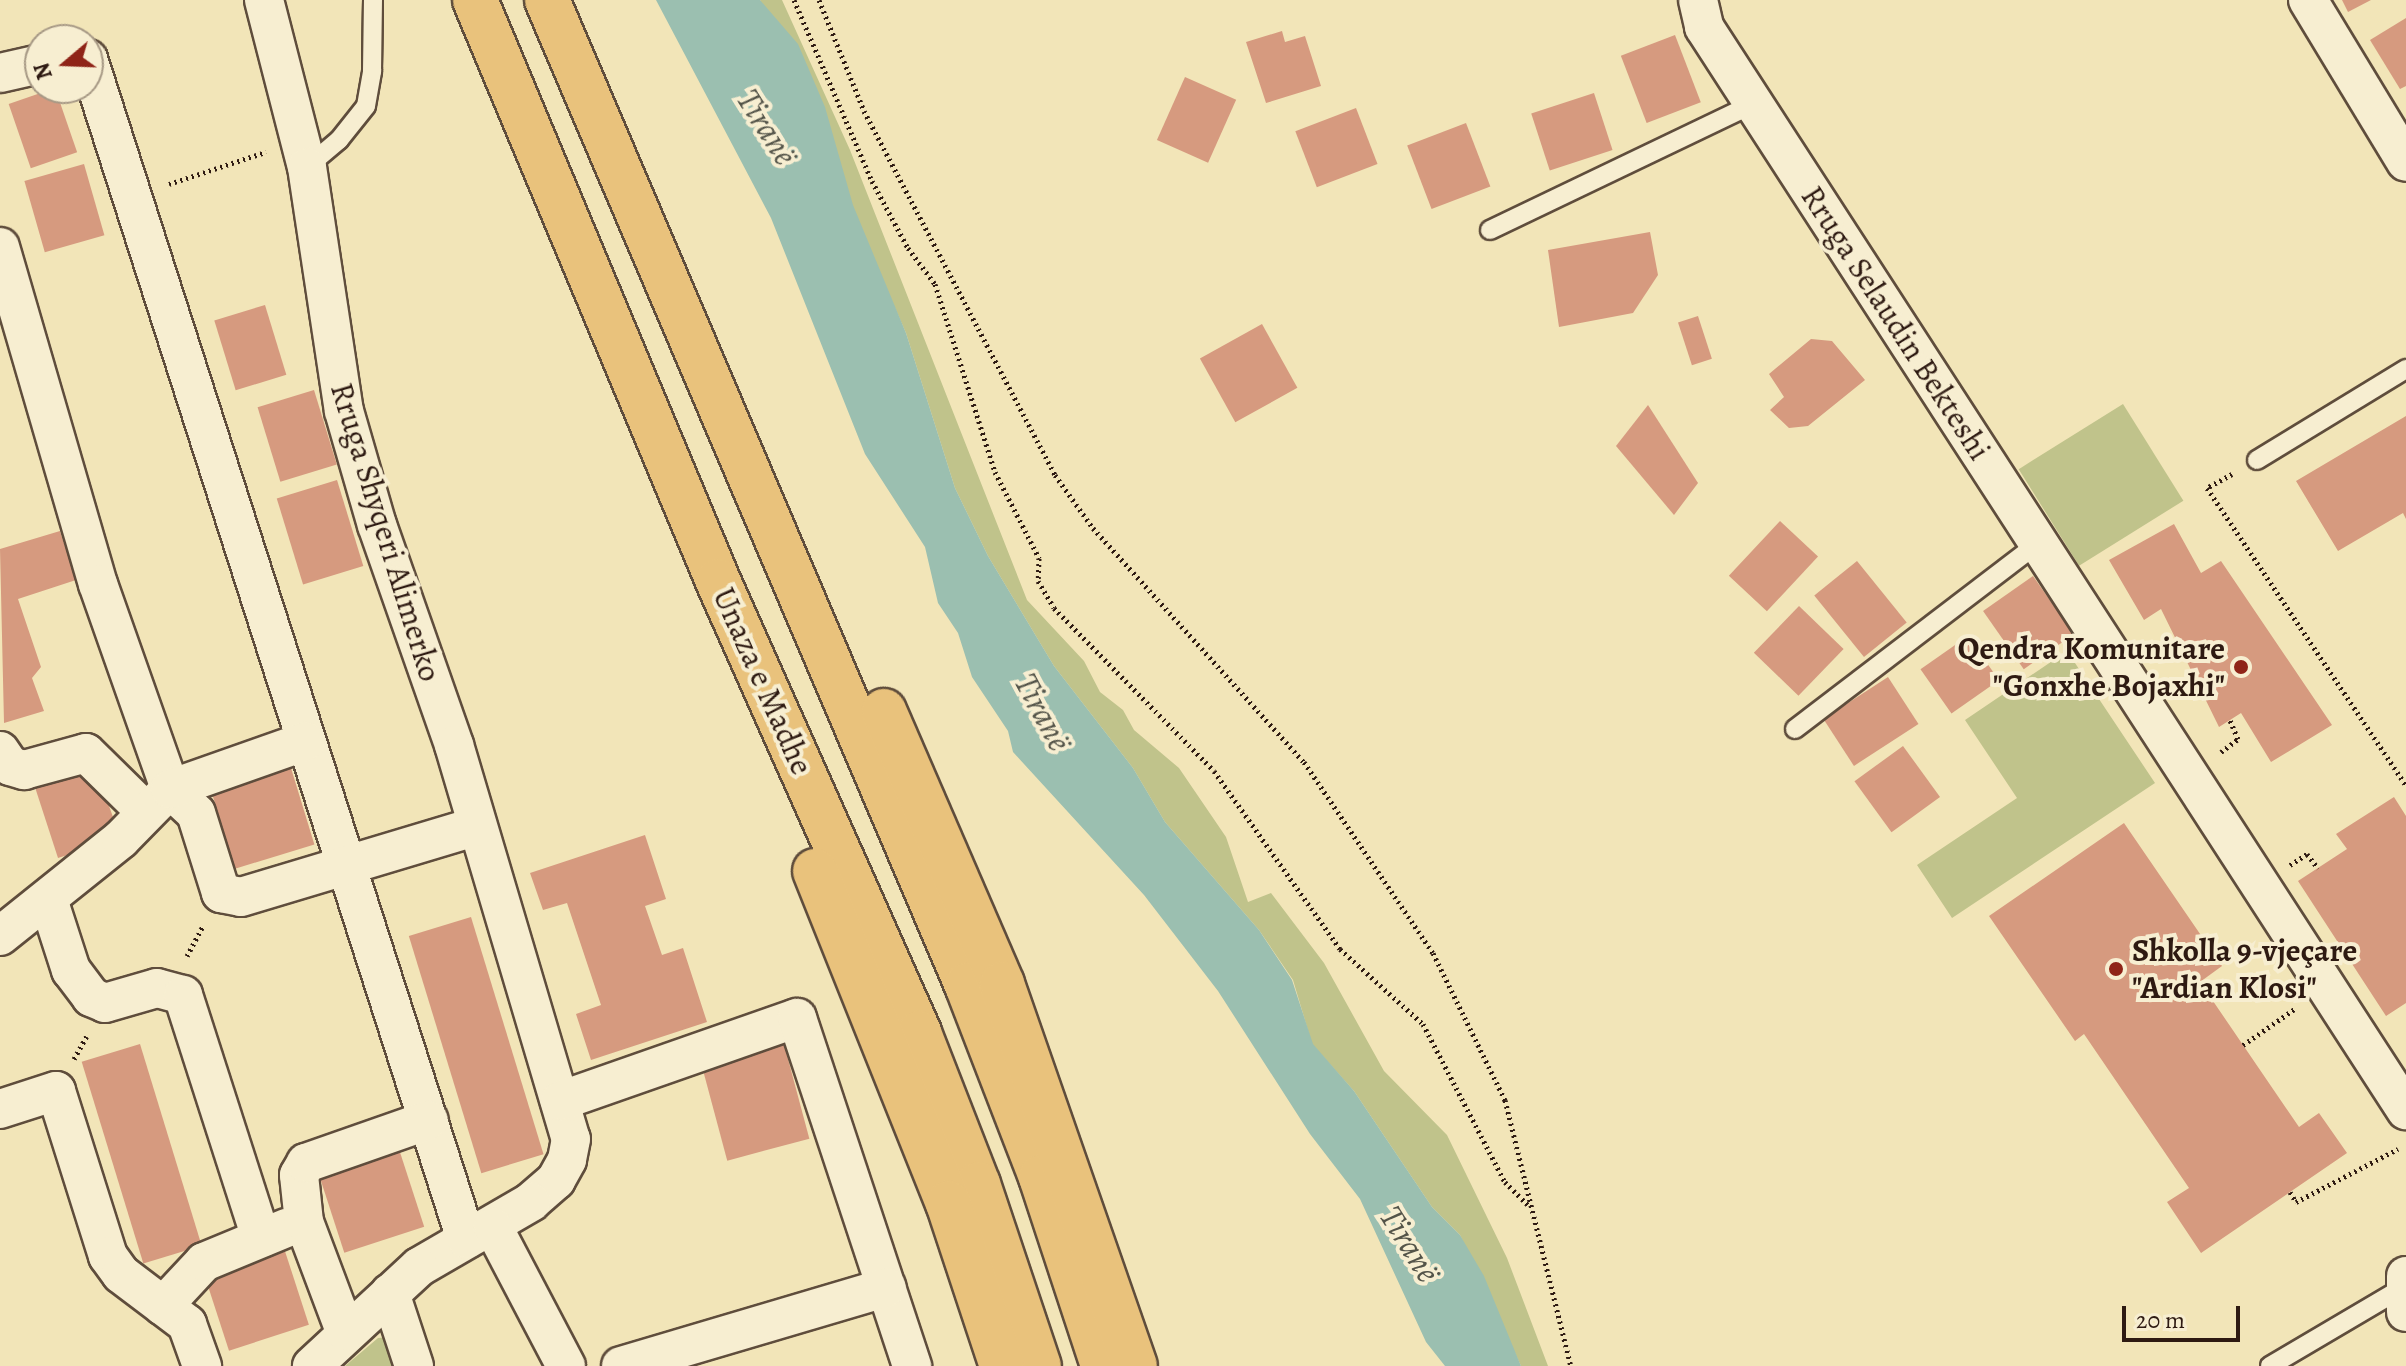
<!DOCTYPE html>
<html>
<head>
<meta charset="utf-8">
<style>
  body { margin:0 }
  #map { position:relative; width:2406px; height:1366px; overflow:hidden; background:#f2e5b8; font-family:Alegreya,serif }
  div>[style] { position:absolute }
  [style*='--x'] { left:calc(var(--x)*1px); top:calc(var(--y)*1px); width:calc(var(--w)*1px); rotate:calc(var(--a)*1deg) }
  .green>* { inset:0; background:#c0c38b; transform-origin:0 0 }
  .water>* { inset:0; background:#9bbfb0 }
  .building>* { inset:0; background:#d69a7f; transform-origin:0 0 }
  .path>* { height:5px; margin-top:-2.5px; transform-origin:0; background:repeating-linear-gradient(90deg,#2e1a12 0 2px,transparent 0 6px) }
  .roads { filter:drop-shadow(2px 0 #5f4d3c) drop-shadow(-2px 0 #5f4d3c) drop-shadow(0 2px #5f4d3c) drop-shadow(0 -2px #5f4d3c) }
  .service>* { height:18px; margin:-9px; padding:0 9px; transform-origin:9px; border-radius:9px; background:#f7eed1 }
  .minor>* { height:38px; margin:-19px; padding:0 19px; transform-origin:19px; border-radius:19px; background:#f7eed1 }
  .trunk>* { height:44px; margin:-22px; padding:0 22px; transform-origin:22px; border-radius:22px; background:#e9c27c }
  .dots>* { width:22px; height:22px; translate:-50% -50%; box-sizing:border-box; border:4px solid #f7eed1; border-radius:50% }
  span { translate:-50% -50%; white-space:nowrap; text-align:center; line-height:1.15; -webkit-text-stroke:8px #f7eed1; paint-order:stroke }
  .street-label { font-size:32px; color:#2e1a12 }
  .poi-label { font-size:32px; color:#2e1a12; font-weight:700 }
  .right { translate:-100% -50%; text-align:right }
  .left { translate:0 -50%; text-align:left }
  .water-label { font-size:34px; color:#545449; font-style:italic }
  .north { position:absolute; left:24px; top:24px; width:80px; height:80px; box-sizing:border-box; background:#f7eed1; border:2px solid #a79985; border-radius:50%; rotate:251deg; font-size:22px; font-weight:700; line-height:32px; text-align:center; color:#2e1a12 }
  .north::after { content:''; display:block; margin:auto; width:28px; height:36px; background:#8f2418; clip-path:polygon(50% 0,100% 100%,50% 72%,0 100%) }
  .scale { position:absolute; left:2122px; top:1306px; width:118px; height:36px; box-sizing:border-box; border:4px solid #2e1a12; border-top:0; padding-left:10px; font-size:24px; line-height:28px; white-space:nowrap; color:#2e1a12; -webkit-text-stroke:6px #f7eed1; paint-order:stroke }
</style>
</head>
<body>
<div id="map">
  <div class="green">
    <div style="clip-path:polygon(760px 0,782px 0,850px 150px,1027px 600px,1084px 661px,1100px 692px,1123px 710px,1134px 730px,1179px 768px,1226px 837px,1248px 902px,1271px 893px,1324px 963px,1384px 1071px,1447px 1135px,1507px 1258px,1548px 1366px,1521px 1366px,1460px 1235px,1432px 1207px,1354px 1091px,1312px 1044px,1293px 980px,1259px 930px,1165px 822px,1133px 768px,1054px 666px,988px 556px,955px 488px,906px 333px)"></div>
    <div style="left:2123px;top:404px;width:114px;height:123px;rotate:58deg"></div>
    <div style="clip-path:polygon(2067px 651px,2155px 783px,1952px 918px,1917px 865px,2017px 798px,1965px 720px)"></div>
    <div style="clip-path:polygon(388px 1337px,403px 1366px,345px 1366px,378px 1338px)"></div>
  </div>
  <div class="water">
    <div style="clip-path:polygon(656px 0,760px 0,798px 44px,825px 107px,853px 205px,906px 333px,955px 488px,988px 556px,1054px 666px,1133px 768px,1165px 822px,1259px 930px,1292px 980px,1313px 1044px,1354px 1091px,1432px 1207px,1460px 1235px,1484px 1276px,1521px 1366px,1445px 1366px,1426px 1342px,1360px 1199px,1310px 1134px,1218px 991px,1144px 895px,1013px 752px,1008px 731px,972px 677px,958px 633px,938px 603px,925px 547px,865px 454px,771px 218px)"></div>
  </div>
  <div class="building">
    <div style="clip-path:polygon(2342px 0,2371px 0,2348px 12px)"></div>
    <div style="clip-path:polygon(2406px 18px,2406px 86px,2400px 89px,2370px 40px)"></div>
    <div style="clip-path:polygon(1282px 31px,1285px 42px,1305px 36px,1321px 86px,1266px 103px,1246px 42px)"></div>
    <div style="left:1675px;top:35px;width:72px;height:58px;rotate:69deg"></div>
    <div style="left:1185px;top:77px;width:56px;height:69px;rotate:24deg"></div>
    <div style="left:55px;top:88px;width:68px;height:49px;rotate:71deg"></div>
    <div style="left:1594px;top:93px;width:60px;height:66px;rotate:72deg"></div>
    <div style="left:1356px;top:108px;width:60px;height:65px;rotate:69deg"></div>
    <div style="left:1466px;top:123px;width:68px;height:63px;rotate:69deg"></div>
    <div style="left:84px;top:164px;width:74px;height:62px;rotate:74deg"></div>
    <div style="clip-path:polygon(1650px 232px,1658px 275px,1633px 313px,1559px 327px,1548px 250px)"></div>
    <div style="left:265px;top:305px;width:73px;height:53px;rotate:73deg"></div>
    <div style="left:1698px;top:316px;width:45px;height:21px;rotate:72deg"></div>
    <div style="left:1262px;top:324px;width:73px;height:71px;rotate:61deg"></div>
    <div style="clip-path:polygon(1811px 339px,1832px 341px,1865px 380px,1808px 426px,1789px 428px,1770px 410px,1784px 397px,1769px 374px)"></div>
    <div style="left:314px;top:390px;width:78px;height:59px;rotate:73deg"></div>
    <div style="clip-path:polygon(1648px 405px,1698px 483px,1674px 515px,1616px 446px)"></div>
    <div style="clip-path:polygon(2406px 416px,2406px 519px,2403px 513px,2338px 551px,2296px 481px)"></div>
    <div style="left:337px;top:480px;width:90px;height:63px;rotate:73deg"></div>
    <div style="left:1780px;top:521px;width:52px;height:75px;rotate:43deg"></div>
    <div style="clip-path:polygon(2174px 524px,2201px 573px,2221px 561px,2332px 725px,2271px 762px,2241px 713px,2219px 727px,2161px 609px,2144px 620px,2109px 560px)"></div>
    <div style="clip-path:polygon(60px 531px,76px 580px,18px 599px,41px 667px,32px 678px,44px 711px,4px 723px,0 549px)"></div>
    <div style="left:1857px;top:561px;width:79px;height:55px;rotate:51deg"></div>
    <div style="left:2033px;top:576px;width:71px;height:61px;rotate:55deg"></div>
    <div style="left:1799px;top:606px;width:62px;height:65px;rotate:44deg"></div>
    <div style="left:1968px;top:636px;width:54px;height:58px;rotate:55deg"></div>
    <div style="left:1888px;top:677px;width:56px;height:77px;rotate:57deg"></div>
    <div style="left:1903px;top:746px;width:63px;height:60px;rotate:54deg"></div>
    <div style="clip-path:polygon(75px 762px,100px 781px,113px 817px,80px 851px,58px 858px,32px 778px)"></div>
    <div style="left:291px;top:768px;width:80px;height:83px;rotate:73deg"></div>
    <div style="clip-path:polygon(2394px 797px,2406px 816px,2406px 1003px,2386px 1016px,2298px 881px,2347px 849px,2336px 834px)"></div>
    <div style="clip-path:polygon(2124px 823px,2222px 966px,2200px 982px,2299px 1127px,2319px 1113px,2347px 1153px,2201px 1253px,2167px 1202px,2189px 1188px,2084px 1034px,2075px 1041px,1989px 916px)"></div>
    <div style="clip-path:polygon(645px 835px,666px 899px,645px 906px,662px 955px,683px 948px,707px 1022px,591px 1060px,576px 1014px,601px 1005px,567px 903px,543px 910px,530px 873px)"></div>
    <div style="left:471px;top:917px;width:248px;height:65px;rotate:73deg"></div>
    <div style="left:140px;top:1044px;width:211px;height:61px;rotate:73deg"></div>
    <div style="left:784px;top:1044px;width:98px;height:85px;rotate:75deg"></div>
    <div style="left:397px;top:1143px;width:88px;height:84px;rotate:72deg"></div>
    <div style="left:282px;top:1242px;width:87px;height:84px;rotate:72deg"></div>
  </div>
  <div class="path">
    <div style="--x:794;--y:0;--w:197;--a:66.7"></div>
    <div style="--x:872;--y:181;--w:76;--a:61.8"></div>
    <div style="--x:908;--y:248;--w:45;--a:53.1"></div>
    <div style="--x:935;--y:284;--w:197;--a:72.3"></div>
    <div style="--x:995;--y:472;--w:97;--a:62.9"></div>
    <div style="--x:1039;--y:558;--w:23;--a:92"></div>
    <div style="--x:1038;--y:581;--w:31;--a:59"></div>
    <div style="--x:1054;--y:608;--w:228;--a:45.5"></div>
    <div style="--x:1214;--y:771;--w:218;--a:54.7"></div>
    <div style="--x:1340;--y:949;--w:112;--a:42.1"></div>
    <div style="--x:1423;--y:1024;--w:178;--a:62.6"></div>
    <div style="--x:1505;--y:1182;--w:34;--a:45"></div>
    <div style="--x:819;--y:0;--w:120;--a:67.9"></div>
    <div style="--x:864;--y:111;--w:411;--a:62.3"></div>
    <div style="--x:1055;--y:475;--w:65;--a:54.4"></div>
    <div style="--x:1093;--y:528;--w:315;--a:48"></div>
    <div style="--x:1304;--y:762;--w:230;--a:56"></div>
    <div style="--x:1433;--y:953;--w:164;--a:63.9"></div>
    <div style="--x:1505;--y:1100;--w:274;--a:76.1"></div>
    <div style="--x:169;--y:184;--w:102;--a:-18.3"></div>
    <div style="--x:2232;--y:474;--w:29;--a:151"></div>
    <div style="--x:2207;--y:488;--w:358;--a:56.2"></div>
    <div style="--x:2221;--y:752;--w:21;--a:-37"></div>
    <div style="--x:2238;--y:739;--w:21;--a:-113"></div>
    <div style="--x:2290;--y:865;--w:20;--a:-33"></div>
    <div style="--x:2307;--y:854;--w:18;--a:52"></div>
    <div style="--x:187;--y:956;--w:34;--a:-62"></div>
    <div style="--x:2243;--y:1045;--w:65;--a:-34.9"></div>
    <div style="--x:74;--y:1059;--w:26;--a:-61"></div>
    <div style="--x:2290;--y:1192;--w:12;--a:59"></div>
    <div style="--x:2296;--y:1202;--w:115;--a:-27.5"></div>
  </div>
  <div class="roads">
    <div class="service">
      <div style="--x:307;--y:167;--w:42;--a:-40.2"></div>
      <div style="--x:339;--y:140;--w:43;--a:-51.5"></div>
      <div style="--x:366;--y:106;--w:36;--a:-80"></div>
      <div style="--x:372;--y:71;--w:71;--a:-89.2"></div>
      <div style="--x:1490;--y:230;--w:292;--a:-25.6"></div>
      <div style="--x:2257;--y:460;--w:175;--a:-31.4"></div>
      <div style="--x:1795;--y:729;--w:305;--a:-37.4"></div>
      <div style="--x:2270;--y:1366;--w:156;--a:-30.5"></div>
    </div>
    <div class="minor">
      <div style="--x:264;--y:0;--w:172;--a:75.6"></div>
      <div style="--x:307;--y:167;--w:247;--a:81.4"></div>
      <div style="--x:344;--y:411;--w:119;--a:73.9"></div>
      <div style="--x:377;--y:525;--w:233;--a:70.7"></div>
      <div style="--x:454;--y:745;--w:411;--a:73.5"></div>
      <div style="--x:571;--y:1139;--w:21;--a:101"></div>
      <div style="--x:567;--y:1160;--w:23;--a:119"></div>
      <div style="--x:556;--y:1180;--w:33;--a:139"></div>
      <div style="--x:531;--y:1202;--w:129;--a:149.9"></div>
      <div style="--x:419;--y:1267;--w:146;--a:137.2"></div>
      <div style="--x:1698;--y:0;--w:28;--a:77"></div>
      <div style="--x:1704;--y:27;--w:1291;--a:57.05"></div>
      <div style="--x:2308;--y:0;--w:189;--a:58.8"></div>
      <div style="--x:88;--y:59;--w:1239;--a:72.24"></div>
      <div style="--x:0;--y:73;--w:41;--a:-12.7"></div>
      <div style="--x:0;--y:247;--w:351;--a:73.8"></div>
      <div style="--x:98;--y:584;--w:217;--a:70.6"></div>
      <div style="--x:170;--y:789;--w:35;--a:43"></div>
      <div style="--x:196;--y:813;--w:84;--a:72.6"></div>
      <div style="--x:221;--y:893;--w:20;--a:11"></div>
      <div style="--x:241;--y:897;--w:246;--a:-16.7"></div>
      <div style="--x:0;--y:751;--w:18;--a:56"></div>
      <div style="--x:10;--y:766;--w:15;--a:16"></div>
      <div style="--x:24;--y:770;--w:64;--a:-15.3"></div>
      <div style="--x:86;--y:753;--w:81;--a:44.5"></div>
      <div style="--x:48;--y:899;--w:75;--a:72.1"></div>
      <div style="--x:71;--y:970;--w:34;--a:53"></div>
      <div style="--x:91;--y:997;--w:15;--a:23"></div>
      <div style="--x:105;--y:1003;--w:54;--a:-16.1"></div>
      <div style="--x:157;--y:988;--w:27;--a:15"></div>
      <div style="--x:183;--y:995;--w:255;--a:72.2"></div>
      <div style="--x:0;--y:936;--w:155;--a:-38.7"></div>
      <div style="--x:121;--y:839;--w:70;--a:-45.6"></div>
      <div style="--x:170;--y:789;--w:144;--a:-19.4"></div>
      <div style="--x:560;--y:1101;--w:251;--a:-19.3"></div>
      <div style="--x:797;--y:1018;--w:367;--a:71.7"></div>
      <div style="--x:0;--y:1109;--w:59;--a:-17.8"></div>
      <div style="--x:56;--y:1091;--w:173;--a:72.5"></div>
      <div style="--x:108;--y:1256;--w:22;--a:54"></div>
      <div style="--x:121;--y:1274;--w:83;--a:37.1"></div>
      <div style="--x:187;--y:1324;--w:45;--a:70.3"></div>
      <div style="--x:493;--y:1227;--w:157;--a:62.3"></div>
      <div style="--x:2406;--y:1276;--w:36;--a:90"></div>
      <div style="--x:390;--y:1293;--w:77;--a:71.8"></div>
      <div style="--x:163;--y:1306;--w:60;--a:-47"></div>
      <div style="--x:204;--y:1262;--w:89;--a:-22.5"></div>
      <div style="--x:345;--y:1331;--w:116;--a:-110.6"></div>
      <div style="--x:304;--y:1222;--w:47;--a:-96.1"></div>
      <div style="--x:299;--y:1175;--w:14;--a:-60"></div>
      <div style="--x:306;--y:1163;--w:130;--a:-19.3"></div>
      <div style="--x:621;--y:1366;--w:277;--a:-16.5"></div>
    </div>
    <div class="trunk">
      <div style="--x:475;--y:0;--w:630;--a:67.3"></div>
      <div style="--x:718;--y:581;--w:495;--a:66"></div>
      <div style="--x:919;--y:1033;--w:162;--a:68.7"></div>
      <div style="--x:978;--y:1184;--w:192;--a:71.5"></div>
      <div style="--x:547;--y:0;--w:1071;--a:66.91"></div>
      <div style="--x:967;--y:985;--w:206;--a:68.9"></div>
      <div style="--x:1041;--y:1177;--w:199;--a:71.8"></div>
      <div style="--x:884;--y:711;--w:297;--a:66.6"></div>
      <div style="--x:1002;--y:984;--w:404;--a:70.8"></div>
      <div style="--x:815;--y:871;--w:358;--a:68.2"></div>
      <div style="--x:948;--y:1203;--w:172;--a:71.7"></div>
    </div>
  </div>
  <div class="dots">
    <div style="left:2241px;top:667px;background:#8f2418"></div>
    <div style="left:2116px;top:969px;background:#8f2418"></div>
  </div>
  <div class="street-label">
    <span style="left:1896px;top:323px;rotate:57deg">Rruga Selaudin Bekteshi</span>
    <span style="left:386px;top:532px;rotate:73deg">Rruga Shyqeri Alimerko</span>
    <span style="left:763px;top:681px;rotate:66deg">Unaza e Madhe</span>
  </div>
  <div class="poi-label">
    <span class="right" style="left:2225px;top:667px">Qendra Komunitare<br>"Gonxhe Bojaxhi"</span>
    <span class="left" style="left:2132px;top:969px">Shkolla 9-vjeçare<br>"Ardian Klosi"</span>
  </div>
  <div class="water-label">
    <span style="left:767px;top:127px;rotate:58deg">Tiranë</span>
    <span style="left:1043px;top:712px;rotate:62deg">Tiranë</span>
    <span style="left:1410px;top:1244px;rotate:58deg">Tiranë</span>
  </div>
  <div class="north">N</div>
  <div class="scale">20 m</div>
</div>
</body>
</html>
